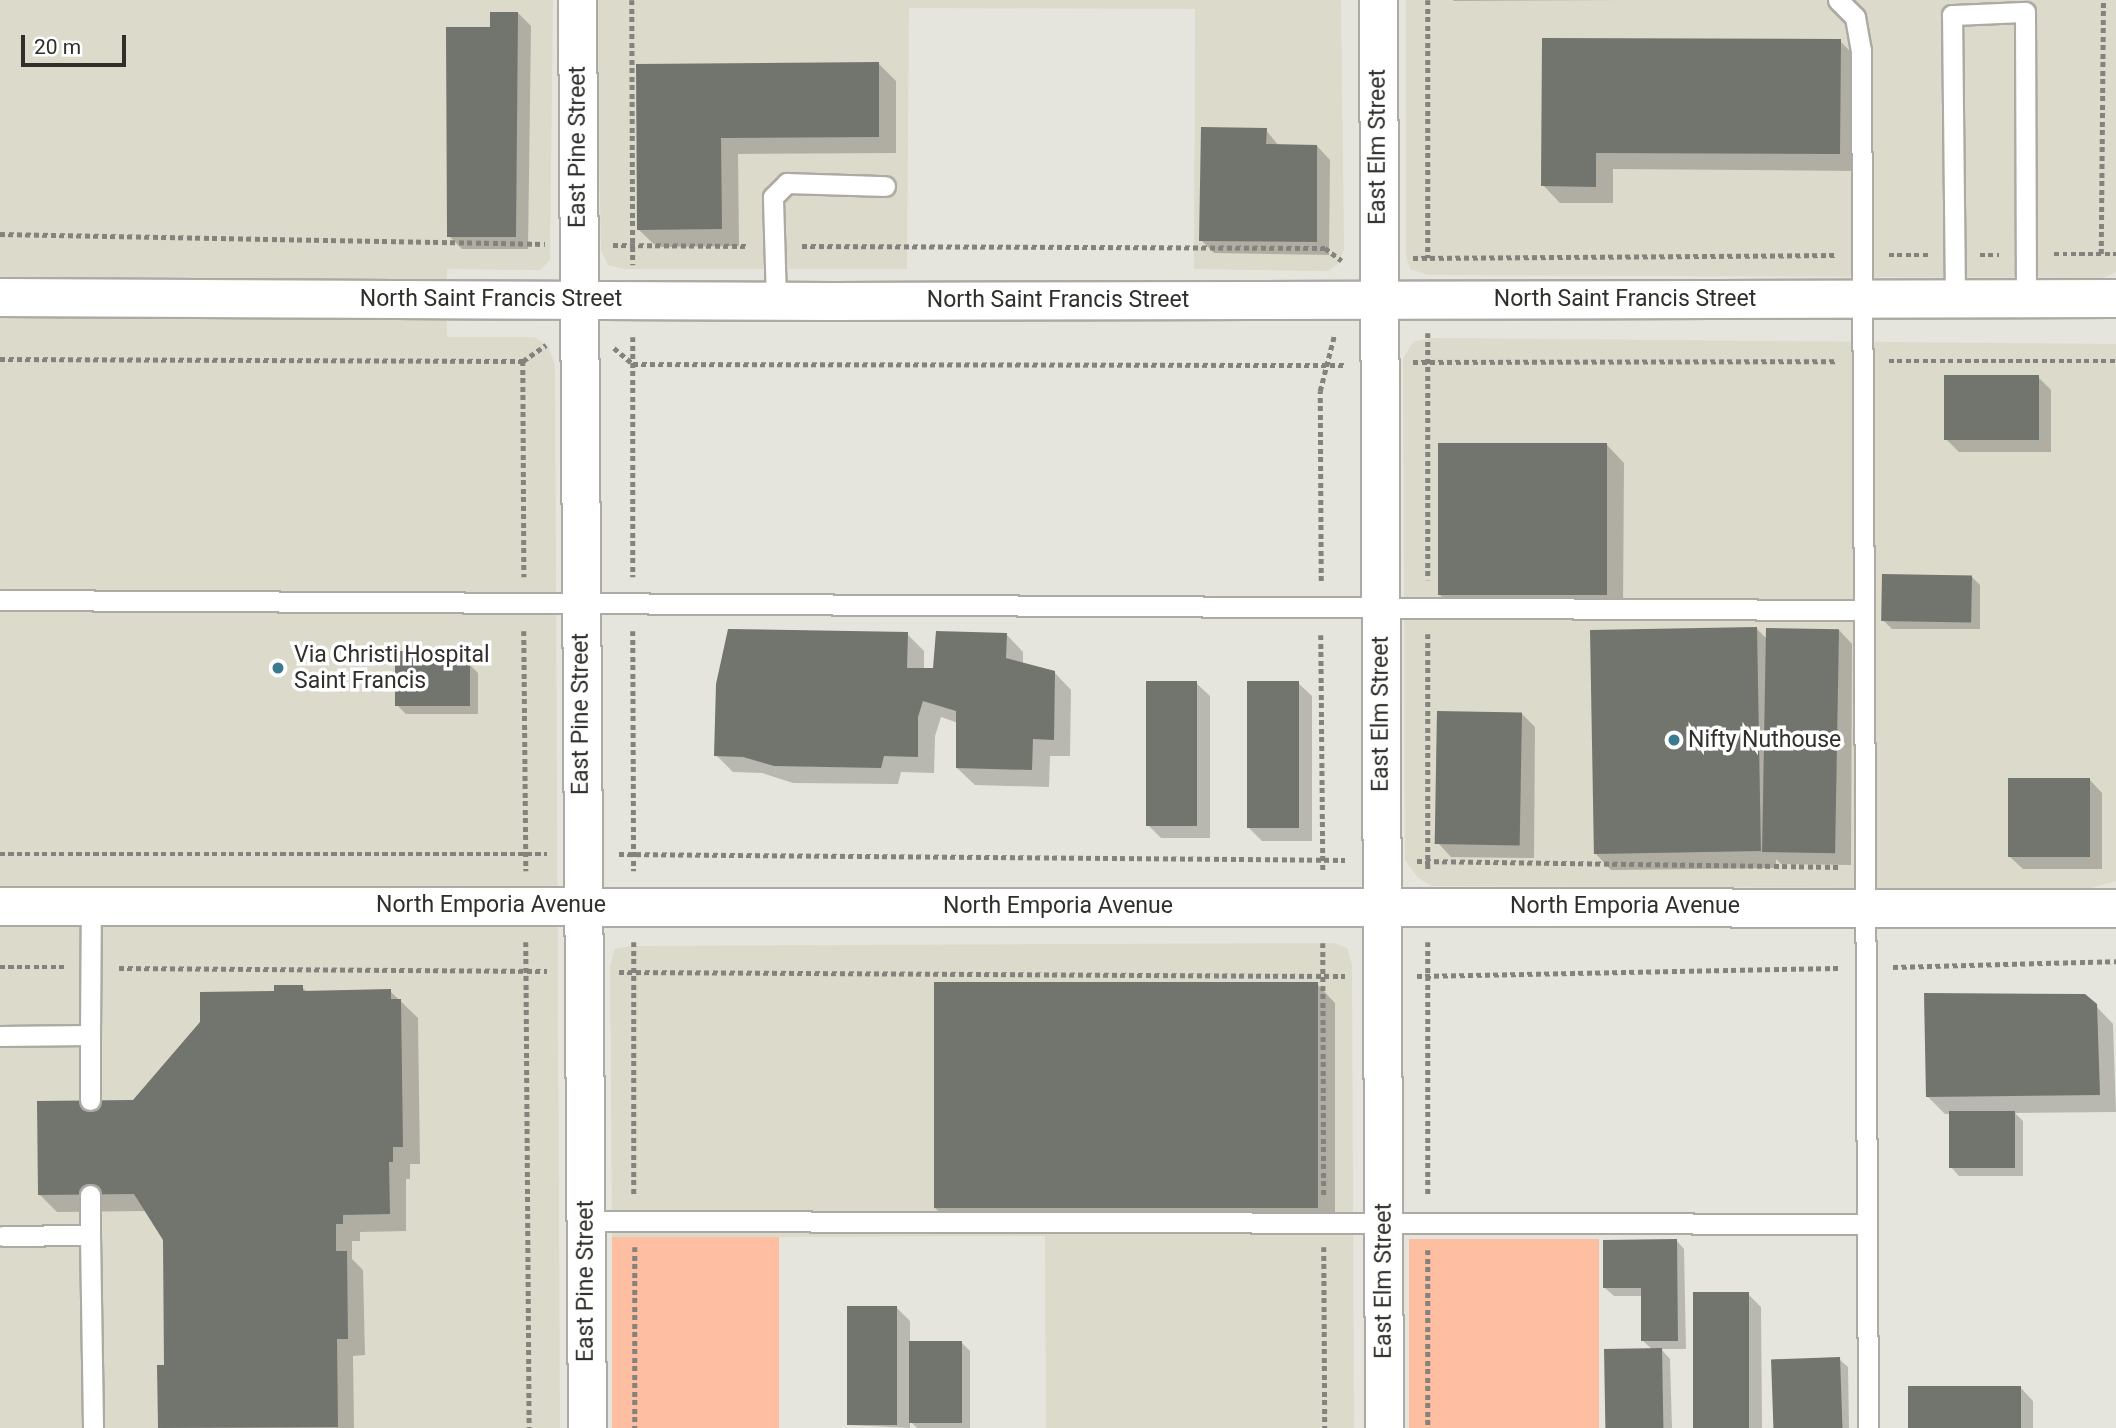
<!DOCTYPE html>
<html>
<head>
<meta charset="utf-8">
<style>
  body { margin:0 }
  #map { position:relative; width:2116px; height:1428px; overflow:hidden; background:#e6e5dd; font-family:Roboto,sans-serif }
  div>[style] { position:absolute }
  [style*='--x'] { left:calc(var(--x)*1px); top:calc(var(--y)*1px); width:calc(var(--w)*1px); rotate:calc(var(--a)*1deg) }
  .built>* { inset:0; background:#dcdacb }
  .green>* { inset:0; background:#fdbea2; transform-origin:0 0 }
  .shadow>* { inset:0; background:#0003 }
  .building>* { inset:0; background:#72746e; transform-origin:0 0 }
  .path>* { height:4.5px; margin-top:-2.25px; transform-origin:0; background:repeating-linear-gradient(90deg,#83827c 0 5px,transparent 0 8.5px) }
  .roads { filter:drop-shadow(2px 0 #acaaa3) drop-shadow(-2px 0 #acaaa3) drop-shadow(0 2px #acaaa3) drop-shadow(0 -2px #acaaa3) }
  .service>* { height:19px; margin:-9.5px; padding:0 9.5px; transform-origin:9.5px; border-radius:9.5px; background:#fff }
  .minor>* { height:37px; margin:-18.5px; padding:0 18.5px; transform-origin:18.5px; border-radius:18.5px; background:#fff }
  .dots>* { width:19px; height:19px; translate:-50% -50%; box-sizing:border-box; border:4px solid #fff; border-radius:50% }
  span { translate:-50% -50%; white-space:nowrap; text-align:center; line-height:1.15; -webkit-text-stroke:7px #fff; paint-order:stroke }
  .street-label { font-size:23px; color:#302f2c }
  .poi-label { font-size:23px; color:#302f2c }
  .left { translate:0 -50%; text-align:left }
  .scale { position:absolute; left:21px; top:35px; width:105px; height:32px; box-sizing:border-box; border:4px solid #302f2c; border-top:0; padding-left:9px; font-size:21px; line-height:24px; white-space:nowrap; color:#302f2c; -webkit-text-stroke:5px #fff; paint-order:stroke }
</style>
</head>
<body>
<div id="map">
  <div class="built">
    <div style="clip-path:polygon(0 0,553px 0,550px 260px,540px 270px,447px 269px,447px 337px,534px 337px,548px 346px,555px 365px,560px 1428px,0 1428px)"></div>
    <div style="clip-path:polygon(596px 0,1341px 0,1344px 249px,1338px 264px,1328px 271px,1194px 269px,1195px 9px,909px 8px,907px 269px,623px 269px,608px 265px,601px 250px)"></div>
    <div style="clip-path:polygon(1406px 0,2116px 0,2116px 272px,2103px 278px,2083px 278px,1428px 275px,1410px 269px,1406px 255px)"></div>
    <div style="clip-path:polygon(1430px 338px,2116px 344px,2116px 881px,2088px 889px,1432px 886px,1418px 878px,1405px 860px,1403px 359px,1413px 342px)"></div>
    <div style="clip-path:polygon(1334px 943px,1347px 948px,1352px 964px,1354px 1428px,1046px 1428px,1045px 1236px,612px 1238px,610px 966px,615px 949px,631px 946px)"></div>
  </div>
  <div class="green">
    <div style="left:779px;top:1237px;width:191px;height:167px;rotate:90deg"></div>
    <div style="left:1599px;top:1239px;width:189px;height:190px;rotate:90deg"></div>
  </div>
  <div class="shadow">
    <div style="clip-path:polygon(1453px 0,1621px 0,1454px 1px)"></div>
    <div style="clip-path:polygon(518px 13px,531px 26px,528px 249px,462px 249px,449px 236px,492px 29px)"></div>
    <div style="clip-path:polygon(1544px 39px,1840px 41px,1857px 58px,1857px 171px,1613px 169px,1613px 203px,1560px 203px,1543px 185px)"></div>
    <div style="clip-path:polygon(879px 64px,896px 81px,896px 153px,738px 154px,739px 246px,657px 247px,639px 230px,637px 66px)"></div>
    <div style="clip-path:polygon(1266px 130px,1279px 146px,1317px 146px,1330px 160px,1329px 255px,1214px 253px,1201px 240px)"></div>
    <div style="clip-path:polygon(2038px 377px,2051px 390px,2051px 452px,1959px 452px,1946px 439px)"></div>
    <div style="clip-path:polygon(1607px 445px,1624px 463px,1623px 612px,1457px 612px,1439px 594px)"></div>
    <div style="clip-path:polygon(1971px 576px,1980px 585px,1980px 629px,1892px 629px,1883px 620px)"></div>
    <div style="clip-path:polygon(1756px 628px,1768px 640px,1839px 630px,1852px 644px,1851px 865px,1781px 864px,1776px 859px,1776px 868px,1611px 870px,1594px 852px)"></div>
    <div style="clip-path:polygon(907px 634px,924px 651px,924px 670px,934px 670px,1006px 634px,1023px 652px,1023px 664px,1054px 672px,1071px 690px,1070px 756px,1050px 756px,1049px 787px,975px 785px,957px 768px,958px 723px,941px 717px,935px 736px,934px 773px,901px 772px,898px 784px,793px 783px,762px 773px,733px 772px,716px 755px)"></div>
    <div style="clip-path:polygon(416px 653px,425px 664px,469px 664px,478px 673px,478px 714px,406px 714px,397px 705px)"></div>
    <div style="clip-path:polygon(1196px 683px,1210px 696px,1210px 838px,1161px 838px,1148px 825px)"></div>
    <div style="clip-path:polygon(1298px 683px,1312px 696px,1312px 841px,1262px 841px,1249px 828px)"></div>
    <div style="clip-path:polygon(1522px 714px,1535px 727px,1534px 858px,1451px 857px,1438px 843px)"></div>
    <div style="clip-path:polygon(2089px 779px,2102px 793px,2102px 869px,2023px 869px,2009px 856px)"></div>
    <div style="clip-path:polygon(1318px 985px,1335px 1003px,1335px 1226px,953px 1225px,935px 1208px)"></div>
    <div style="clip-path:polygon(302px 987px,308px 993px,390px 991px,418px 1018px,420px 1164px,410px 1164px,410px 1179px,406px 1179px,406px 1231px,360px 1232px,360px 1241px,352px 1241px,352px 1259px,363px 1270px,365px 1355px,353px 1356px,354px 1428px,159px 1428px,159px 1367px,166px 1367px,164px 1239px,147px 1211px,57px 1212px,40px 1195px,134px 1102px,275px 993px)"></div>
    <div style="clip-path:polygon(2096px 1006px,2113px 1024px,2116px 1112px,2015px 1113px,2023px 1121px,2023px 1176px,1959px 1176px,1951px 1167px,1951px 1114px,1945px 1114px,1927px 1096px)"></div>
    <div style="clip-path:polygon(1676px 1240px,1684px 1249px,1686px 1349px,1661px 1349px,1670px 1359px,1672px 1428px,1608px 1428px,1653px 1350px,1643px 1341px,1643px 1296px,1614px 1296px,1605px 1288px)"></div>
    <div style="clip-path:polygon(1748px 1294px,1761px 1307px,1762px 1428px,1696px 1428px)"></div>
    <div style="clip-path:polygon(896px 1307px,910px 1321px,910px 1342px,961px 1342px,970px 1351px,970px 1428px,917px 1428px,910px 1421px,910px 1428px,849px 1425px)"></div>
    <div style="clip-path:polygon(1839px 1359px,1848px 1367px,1849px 1428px,1774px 1428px)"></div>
    <div style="clip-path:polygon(2020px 1387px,2033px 1401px,2033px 1428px,1910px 1428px)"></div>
  </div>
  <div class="building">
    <div style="clip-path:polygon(490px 12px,518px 12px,516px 237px,447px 237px,446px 27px,490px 27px)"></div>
    <div style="clip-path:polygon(1542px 38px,1841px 39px,1840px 154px,1596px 153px,1596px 187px,1541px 186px)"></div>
    <div style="clip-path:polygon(879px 62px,879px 137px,721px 138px,722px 229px,637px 230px,636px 64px)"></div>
    <div style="clip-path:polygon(1201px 127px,1267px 128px,1266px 144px,1317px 145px,1317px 242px,1199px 241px)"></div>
    <div style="left:1944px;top:375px;width:95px;height:65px"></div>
    <div style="left:1438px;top:443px;width:169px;height:152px"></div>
    <div style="left:1882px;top:574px;width:90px;height:47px;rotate:1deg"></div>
    <div style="left:1757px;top:627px;width:224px;height:167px;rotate:89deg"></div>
    <div style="left:1766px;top:628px;width:73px;height:224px;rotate:1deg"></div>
    <div style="clip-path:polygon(728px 629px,908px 632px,907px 668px,933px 668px,936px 631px,1007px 633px,1006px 658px,1055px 671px,1054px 740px,1033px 739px,1032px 770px,956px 768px,956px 711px,923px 701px,918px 717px,918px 757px,884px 756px,881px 768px,774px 766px,743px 757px,714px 756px,716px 684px)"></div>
    <div style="clip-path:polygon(400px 651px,417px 651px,417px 662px,470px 663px,470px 706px,395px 706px,395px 662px,400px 662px)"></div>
    <div style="left:1146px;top:681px;width:51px;height:145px"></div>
    <div style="left:1247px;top:681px;width:52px;height:147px"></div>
    <div style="left:1437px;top:711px;width:85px;height:133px;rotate:1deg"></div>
    <div style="left:2008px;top:778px;width:82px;height:79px"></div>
    <div style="left:934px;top:982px;width:384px;height:226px"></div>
    <div style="clip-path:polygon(274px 985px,303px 985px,303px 991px,391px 989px,391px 999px,401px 999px,403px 1147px,393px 1147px,393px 1162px,389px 1162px,390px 1214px,343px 1215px,343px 1224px,336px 1224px,336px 1251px,347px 1251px,348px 1339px,337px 1339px,338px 1427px,158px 1428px,157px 1365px,164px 1365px,163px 1240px,134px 1194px,38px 1195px,37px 1101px,133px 1100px,200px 1022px,200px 992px,274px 991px)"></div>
    <div style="clip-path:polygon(1924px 993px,2085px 994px,2097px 1004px,2100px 1095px,1926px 1097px)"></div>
    <div style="left:1949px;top:1111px;width:66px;height:57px"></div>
    <div style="clip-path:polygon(1677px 1239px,1678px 1341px,1641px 1341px,1641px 1288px,1603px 1288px,1603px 1240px)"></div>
    <div style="left:1749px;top:1292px;width:136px;height:56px;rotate:90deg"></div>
    <div style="left:847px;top:1306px;width:50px;height:119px"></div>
    <div style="left:909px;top:1341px;width:53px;height:82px"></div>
    <div style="left:1662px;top:1348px;width:80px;height:58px;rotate:89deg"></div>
    <div style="left:1840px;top:1357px;width:71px;height:69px;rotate:88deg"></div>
    <div style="left:2021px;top:1386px;width:42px;height:113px;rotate:90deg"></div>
  </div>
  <div class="path">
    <div style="--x:632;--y:0;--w:265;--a:89.8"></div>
    <div style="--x:1428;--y:0;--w:258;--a:90"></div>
    <div style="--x:0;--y:234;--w:545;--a:1.05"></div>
    <div style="--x:613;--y:245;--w:135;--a:0.4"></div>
    <div style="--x:802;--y:246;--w:523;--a:0.22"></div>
    <div style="--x:1325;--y:248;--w:21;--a:37"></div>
    <div style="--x:2054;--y:254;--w:62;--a:0"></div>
    <div style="--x:2101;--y:254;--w:254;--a:-89.5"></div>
    <div style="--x:1889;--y:255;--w:40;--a:0"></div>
    <div style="--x:1980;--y:255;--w:19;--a:0"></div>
    <div style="--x:1413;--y:258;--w:422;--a:-0.4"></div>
    <div style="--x:1428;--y:333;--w:247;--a:90"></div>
    <div style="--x:633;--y:337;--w:240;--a:90"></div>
    <div style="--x:614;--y:348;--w:25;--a:40"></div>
    <div style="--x:633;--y:364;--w:712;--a:0.08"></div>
    <div style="--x:0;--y:359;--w:523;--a:0.22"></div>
    <div style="--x:523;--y:361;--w:28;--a:-35"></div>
    <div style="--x:523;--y:361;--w:216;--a:89.7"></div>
    <div style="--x:1889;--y:361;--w:227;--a:0"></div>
    <div style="--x:1413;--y:362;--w:422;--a:-0.1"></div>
    <div style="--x:1321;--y:581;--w:190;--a:-90.3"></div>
    <div style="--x:1320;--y:391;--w:57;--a:-75.7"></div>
    <div style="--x:524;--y:631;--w:240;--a:89.5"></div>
    <div style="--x:633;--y:631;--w:240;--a:89.8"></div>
    <div style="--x:1428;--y:634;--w:237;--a:90"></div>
    <div style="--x:1321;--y:635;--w:236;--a:89.5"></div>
    <div style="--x:0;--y:854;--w:547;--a:0"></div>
    <div style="--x:619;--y:854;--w:726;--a:0.47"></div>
    <div style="--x:1417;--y:861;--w:422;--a:0.8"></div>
    <div style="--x:526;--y:942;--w:486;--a:89.6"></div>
    <div style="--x:634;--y:942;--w:254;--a:90"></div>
    <div style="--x:1428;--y:942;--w:254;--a:90"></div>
    <div style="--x:1323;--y:943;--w:254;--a:89.8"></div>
    <div style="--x:0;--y:967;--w:64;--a:0"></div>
    <div style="--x:1893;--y:967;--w:223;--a:-1.5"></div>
    <div style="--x:119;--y:968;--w:428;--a:0.4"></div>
    <div style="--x:619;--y:972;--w:726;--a:0.32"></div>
    <div style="--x:1417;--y:976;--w:422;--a:-1.1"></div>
    <div style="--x:635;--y:1247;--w:181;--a:90"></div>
    <div style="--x:1324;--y:1247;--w:181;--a:89.7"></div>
    <div style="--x:1428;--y:1250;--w:178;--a:90"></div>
  </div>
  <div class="roads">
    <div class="service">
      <div style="--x:1838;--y:0;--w:24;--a:45"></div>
      <div style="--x:1855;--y:17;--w:34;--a:80"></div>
      <div style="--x:1861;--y:50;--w:1378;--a:89.71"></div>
      <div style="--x:1955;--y:298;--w:283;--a:-90.6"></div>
      <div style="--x:1952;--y:15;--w:73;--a:-2.4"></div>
      <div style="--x:2025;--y:12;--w:286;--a:89.8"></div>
      <div style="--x:776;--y:300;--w:103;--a:-91.7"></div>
      <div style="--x:773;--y:197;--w:20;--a:-45"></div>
      <div style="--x:787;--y:183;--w:98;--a:1.8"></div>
      <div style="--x:0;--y:600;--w:1862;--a:0.31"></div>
      <div style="--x:90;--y:1035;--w:65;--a:90"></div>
      <div style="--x:0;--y:1036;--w:90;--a:-0.6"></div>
      <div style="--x:90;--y:1035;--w:129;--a:-89.6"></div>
      <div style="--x:90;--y:1195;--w:40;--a:90"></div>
      <div style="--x:585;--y:1221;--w:1282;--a:0.13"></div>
      <div style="--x:3;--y:1236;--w:87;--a:-0.7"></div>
      <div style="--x:90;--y:1235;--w:193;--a:89.1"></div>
    </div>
    <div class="minor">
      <div style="--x:577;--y:0;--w:1428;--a:89.6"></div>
      <div style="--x:1378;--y:0;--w:1428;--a:89.76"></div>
      <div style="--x:0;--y:297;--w:831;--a:0.28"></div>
      <div style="--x:831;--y:301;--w:1285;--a:-0.13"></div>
      <div style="--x:0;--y:906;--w:2116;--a:0.05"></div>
    </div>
  </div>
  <div class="dots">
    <div style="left:278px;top:668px;background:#3b7a8f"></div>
    <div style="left:1674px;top:740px;background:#3b7a8f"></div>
  </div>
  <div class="street-label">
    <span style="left:578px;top:147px;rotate:-90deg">East Pine Street</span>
    <span style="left:1378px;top:147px;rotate:-90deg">East Elm Street</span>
    <span style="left:491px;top:299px">North Saint Francis Street</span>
    <span style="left:1625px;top:299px">North Saint Francis Street</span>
    <span style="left:1058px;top:300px">North Saint Francis Street</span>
    <span style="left:581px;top:714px;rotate:-90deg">East Pine Street</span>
    <span style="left:1381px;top:714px;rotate:-90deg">East Elm Street</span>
    <span style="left:491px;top:905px">North Emporia Avenue</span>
    <span style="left:1058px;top:906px">North Emporia Avenue</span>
    <span style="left:1625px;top:906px">North Emporia Avenue</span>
    <span style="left:586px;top:1281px;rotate:-90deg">East Pine Street</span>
    <span style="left:1384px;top:1281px;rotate:-90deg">East Elm Street</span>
  </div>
  <div class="poi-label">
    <span class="left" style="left:294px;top:668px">Via Christi Hospital<br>Saint Francis</span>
    <span class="left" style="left:1688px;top:740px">Nifty Nuthouse</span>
  </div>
  <div class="scale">20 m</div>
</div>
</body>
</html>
